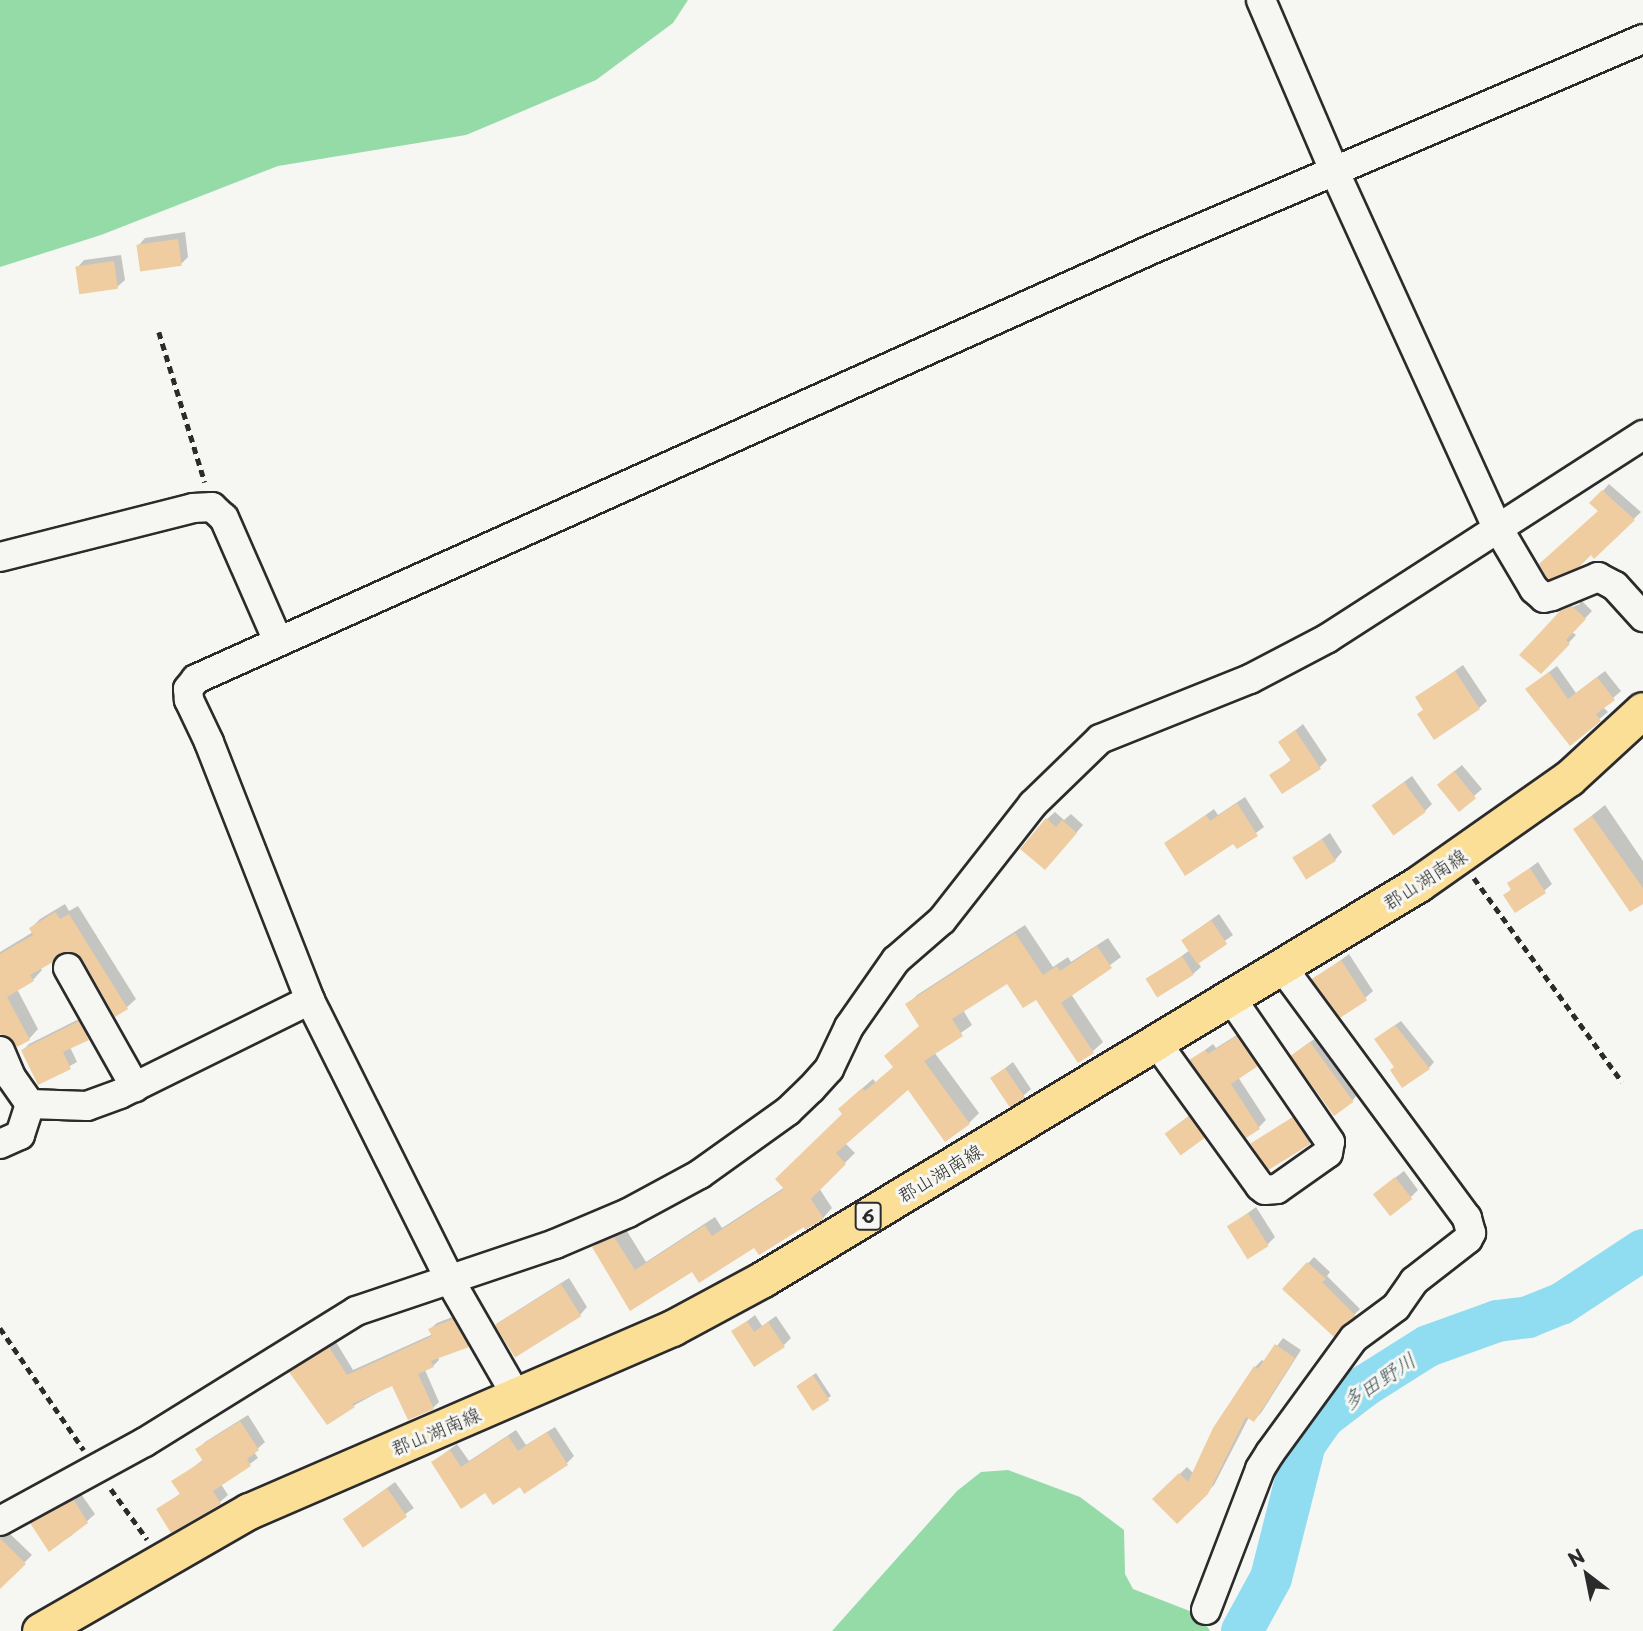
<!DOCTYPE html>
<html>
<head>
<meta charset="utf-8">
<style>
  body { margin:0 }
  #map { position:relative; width:1643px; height:1631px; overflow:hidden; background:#f6f6f2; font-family:"Playpen Sans","Klee One",sans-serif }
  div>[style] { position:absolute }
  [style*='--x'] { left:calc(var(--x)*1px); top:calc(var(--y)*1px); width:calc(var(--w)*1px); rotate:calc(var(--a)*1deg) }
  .green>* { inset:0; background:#95dba8 }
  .shadow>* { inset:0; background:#0003; transform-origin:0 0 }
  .river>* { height:42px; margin:-21px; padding:0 21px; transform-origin:21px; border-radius:21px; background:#90dcf0 }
  .building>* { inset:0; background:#efcda0; transform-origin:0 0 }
  .path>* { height:4.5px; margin-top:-2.25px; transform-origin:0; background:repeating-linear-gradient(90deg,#2b2b2b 0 7px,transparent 0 12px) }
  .roads { filter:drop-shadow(2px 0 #2b2b2b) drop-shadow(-2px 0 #2b2b2b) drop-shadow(0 2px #2b2b2b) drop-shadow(0 -2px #2b2b2b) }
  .minor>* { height:28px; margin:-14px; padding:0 14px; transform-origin:14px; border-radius:14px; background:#f6f6f2 }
  .major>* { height:35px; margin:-17.5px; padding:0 17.5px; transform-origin:17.5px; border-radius:17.5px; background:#fbdf96 }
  span { translate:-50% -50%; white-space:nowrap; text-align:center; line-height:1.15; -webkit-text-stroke:6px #f6f6f2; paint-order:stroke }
  .shield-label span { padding:2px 5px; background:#f6f6f2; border:2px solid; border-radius:5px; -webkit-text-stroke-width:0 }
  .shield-label { font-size:18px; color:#2b2b2b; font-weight:700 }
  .street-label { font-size:19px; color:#2b2b2b }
  .water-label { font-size:21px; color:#44575c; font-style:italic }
  .north { position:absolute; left:1552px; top:1540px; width:70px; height:70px; -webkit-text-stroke:5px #f6f6f2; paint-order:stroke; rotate:328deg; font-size:19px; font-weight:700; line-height:28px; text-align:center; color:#2b2b2b }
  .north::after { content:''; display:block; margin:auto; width:24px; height:32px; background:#2b2b2b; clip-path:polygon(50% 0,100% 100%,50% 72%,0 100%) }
</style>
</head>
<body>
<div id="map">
  <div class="green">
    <div style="clip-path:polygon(0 0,688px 0,673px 23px,596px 80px,466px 135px,278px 166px,101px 235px,0 267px)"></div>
    <div style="clip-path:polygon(1008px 1470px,1080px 1497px,1124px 1530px,1125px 1574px,1133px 1589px,1200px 1615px,1210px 1631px,832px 1631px,957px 1491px,981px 1472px)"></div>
  </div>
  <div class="shadow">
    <div style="clip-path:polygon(185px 232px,188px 257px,181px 264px,138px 246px,145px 238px)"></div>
    <div style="clip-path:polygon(121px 255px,125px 280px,117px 287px,77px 268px,84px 260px)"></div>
    <div style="clip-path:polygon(1609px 484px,1641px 512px,1594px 557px,1600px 511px,1592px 503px)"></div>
    <div style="clip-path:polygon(1580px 599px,1592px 611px,1572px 632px,1576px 635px,1541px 672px,1561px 612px,1580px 604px,1579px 601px,1568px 606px)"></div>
    <div style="clip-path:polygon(1463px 665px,1487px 701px,1479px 708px,1424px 709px,1417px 698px)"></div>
    <div style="clip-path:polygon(1557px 666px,1576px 693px,1605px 671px,1621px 691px,1603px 707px,1608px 712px,1570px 743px,1527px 689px)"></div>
    <div style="clip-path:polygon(1303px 724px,1327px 760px,1320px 767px,1272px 776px,1292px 759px,1281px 742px)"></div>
    <div style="clip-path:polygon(1462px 765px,1482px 789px,1459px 809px,1447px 777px)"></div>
    <div style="clip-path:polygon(1412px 776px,1432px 804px,1425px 811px,1373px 805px)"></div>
    <div style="clip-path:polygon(1245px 797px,1264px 827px,1237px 847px,1234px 842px,1166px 843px,1214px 809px,1218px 815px)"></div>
    <div style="clip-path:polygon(1605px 805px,1643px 861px,1643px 902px,1575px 829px)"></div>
    <div style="clip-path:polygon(1055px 812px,1064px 820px,1071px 814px,1083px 825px,1052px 861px,1047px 819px)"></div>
    <div style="clip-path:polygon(1330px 833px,1342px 852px,1335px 860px,1295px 858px)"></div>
    <div style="clip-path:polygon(1538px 862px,1552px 884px,1544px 891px,1506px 895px,1512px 888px,1509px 883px)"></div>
    <div style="clip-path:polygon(65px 904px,69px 911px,78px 906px,136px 999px,126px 1008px,84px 959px,69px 950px,61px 952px,40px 967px,42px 970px,33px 980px,17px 989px,38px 1029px,29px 1039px,0 1031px,0 952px,33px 932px,31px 928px,40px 919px)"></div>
    <div style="clip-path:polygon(1219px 914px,1233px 935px,1197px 961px,1201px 967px,1193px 974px,1148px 980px,1190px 950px,1183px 940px)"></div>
    <div style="clip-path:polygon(1025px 925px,1053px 967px,1068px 957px,1071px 962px,1108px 938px,1121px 957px,1071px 994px,1103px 1042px,1093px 1051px,1079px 1061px,1036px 997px,1007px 982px,963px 1010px,972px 1025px,934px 1052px,979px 1113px,969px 1123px,946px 1139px,909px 1087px,845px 1143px,855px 1153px,819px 1188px,832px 1208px,823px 1218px,692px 1269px,631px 1308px,594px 1247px,604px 1238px,625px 1228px,646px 1262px,715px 1217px,722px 1228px,785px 1187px,844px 1114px,850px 1099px,873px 1079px,876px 1083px,895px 1067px,921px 1025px,907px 1005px,917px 995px)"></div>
    <div style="clip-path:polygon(1349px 954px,1373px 991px,1365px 998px,1314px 980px)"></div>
    <div style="clip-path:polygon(85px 1016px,94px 1032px,70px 1047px,77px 1062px,39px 1083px,23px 1050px,29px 1044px)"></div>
    <div style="clip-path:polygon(1401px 1021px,1434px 1062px,1429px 1068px,1396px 1067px,1382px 1034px)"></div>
    <div style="clip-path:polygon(1245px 1030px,1264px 1058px,1238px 1077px,1266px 1120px,1258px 1128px,1192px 1060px,1213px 1044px,1216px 1048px)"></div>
    <div style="clip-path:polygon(1317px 1037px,1357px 1095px,1352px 1101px,1292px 1055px)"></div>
    <div style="clip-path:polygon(1013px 1062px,1031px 1089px,1023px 1096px,992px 1078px)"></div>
    <div style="clip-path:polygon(1197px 1110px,1211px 1130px,1204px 1137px,1166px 1133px)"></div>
    <div style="clip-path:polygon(1300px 1112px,1315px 1137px,1309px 1143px,1253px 1145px)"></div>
    <div style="clip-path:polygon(1404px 1171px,1418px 1190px,1411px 1197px,1383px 1187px)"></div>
    <div style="clip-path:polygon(1256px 1207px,1275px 1237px,1267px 1245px,1229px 1227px)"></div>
    <div style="clip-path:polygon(1314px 1257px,1330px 1272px,1327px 1276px,1360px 1309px,1334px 1335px,1284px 1289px)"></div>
    <div style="clip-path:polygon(569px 1278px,587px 1307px,580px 1315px,496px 1324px)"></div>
    <div style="clip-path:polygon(460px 1314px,474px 1339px,468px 1345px,438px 1356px,439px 1360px,433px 1366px,425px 1370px,439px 1402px,433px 1408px,393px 1384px,353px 1406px,291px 1372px,336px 1342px,353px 1370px,433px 1334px,430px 1329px,437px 1323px)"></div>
    <div style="clip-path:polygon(755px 1315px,762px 1326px,776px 1316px,791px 1338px,784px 1345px,733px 1332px)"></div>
    <div style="clip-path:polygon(1283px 1338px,1301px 1350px,1261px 1413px,1254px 1420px,1249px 1417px,1214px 1485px,1177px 1522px,1154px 1499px,1187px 1467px,1194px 1474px,1255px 1367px,1262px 1360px,1265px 1362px)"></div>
    <div style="clip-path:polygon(816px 1373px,831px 1396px,813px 1409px,802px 1383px)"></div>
    <div style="clip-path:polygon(248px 1415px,265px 1442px,254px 1452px,258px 1458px,221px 1484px,228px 1495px,220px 1502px,172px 1530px,159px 1510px,181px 1493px,174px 1482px,204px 1459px,198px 1449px,205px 1442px)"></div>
    <div style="clip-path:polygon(555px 1427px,574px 1456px,567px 1463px,520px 1485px,486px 1491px,433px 1462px,457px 1444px,469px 1461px,516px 1430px,526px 1445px)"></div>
    <div style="left:395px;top:1482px;width:32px;height:62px;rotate:54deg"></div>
    <div style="clip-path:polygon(81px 1494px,95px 1514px,71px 1536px,49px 1549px,33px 1524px)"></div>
    <div style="clip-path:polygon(7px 1531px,32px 1555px,0 1587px,0 1533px)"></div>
  </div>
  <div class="river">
    <div style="--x:1242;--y:1631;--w:60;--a:-61.3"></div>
    <div style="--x:1271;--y:1578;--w:138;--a:-75.8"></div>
    <div style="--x:1305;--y:1444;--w:33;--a:-55"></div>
    <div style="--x:1324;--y:1417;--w:53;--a:-37.3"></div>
    <div style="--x:1366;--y:1385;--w:73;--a:-32.2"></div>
    <div style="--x:1428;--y:1346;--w:73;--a:-19.9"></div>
    <div style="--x:1497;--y:1321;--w:31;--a:-7"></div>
    <div style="--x:1528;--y:1317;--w:35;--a:-22"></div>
    <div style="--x:1561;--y:1304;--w:98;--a:-33.4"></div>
  </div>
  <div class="building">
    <div style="left:178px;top:239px;width:27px;height:42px;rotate:82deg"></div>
    <div style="left:114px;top:261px;width:28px;height:39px;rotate:82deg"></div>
    <div style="clip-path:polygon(1602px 490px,1635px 520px,1594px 559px,1591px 555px,1579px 567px,1548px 580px,1539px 564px,1598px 511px,1589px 503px)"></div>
    <div style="clip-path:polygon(1572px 606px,1586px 619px,1566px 640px,1570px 644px,1541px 674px,1519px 655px,1560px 611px)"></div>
    <div style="clip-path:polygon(1455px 671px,1480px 709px,1434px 740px,1417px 714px,1423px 710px,1415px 697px)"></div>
    <div style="clip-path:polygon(1549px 672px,1568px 699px,1597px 677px,1615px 700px,1596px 714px,1601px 721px,1570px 746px,1525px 689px)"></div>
    <div style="clip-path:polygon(1295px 730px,1321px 769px,1282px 794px,1269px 775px,1291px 761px,1278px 742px)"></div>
    <div style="left:1454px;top:771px;width:35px;height:22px;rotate:51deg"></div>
    <div style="left:1404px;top:782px;width:37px;height:40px;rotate:54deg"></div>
    <div style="clip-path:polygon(1237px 803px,1258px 836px,1237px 849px,1233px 844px,1185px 876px,1164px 843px,1206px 815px,1210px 821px)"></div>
    <div style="clip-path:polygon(1592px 816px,1643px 888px,1643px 904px,1630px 912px,1573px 829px)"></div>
    <div style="clip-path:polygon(1046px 818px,1056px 827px,1062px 820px,1077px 833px,1045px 870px,1020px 849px)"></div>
    <div style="left:1322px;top:839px;width:26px;height:35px;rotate:58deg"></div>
    <div style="clip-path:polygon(1530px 868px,1546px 893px,1515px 913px,1503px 895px,1511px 890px,1507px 883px)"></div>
    <div style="clip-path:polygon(55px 912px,60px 919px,69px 914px,128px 1009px,115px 1017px,82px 959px,76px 953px,60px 953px,53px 962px,30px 975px,34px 981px,7px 997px,30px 1040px,17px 1047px,11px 1038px,0 1034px,0 954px,33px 935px,29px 928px)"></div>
    <div style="left:1211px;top:920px;width:29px;height:36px;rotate:56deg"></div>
    <div style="clip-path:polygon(1015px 933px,1043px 975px,1057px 966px,1060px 971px,1097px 946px,1112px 968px,1061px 1003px,1094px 1053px,1078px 1063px,1036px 1000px,1023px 1008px,1007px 984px,952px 1019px,963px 1036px,924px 1061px,970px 1124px,945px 1142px,908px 1090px,836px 1153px,846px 1164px,811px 1199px,824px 1219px,805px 1230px,804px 1227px,759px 1255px,754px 1248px,699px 1283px,692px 1272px,630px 1311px,592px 1247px,614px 1237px,635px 1270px,705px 1225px,712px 1236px,784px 1189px,775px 1179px,842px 1114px,838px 1109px,862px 1088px,865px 1091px,893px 1067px,884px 1056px,919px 1026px,905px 1004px)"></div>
    <div style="left:1182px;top:956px;width:22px;height:43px;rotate:58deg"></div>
    <div style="left:1341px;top:960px;width:48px;height:35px;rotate:57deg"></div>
    <div style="clip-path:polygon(79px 1021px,89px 1040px,63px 1052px,71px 1069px,38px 1085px,21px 1050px)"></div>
    <div style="clip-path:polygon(1395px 1025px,1430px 1069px,1402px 1088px,1390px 1070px,1394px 1067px,1374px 1039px)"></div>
    <div style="clip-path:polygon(1237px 1036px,1258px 1066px,1231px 1084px,1260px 1129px,1246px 1138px,1189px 1060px,1205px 1050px,1208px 1054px)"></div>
    <div style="left:1310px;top:1042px;width:74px;height:24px;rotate:54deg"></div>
    <div style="left:1005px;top:1068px;width:36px;height:18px;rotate:56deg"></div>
    <div style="left:1189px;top:1116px;width:27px;height:30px;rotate:54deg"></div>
    <div style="left:1293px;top:1117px;width:32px;height:50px;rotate:58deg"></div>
    <div style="left:1395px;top:1177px;width:28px;height:28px;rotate:52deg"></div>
    <div style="left:1248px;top:1213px;width:39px;height:25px;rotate:58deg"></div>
    <div style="clip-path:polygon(1307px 1262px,1326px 1279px,1322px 1282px,1356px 1316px,1334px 1337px,1282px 1289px)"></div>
    <div style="left:561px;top:1284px;width:38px;height:78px;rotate:58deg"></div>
    <div style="clip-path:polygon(453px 1319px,469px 1347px,431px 1361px,434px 1367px,418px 1374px,434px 1409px,408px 1420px,392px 1386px,352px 1404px,355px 1407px,327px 1425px,289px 1372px,329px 1347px,347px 1375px,432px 1336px,428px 1329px)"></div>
    <div style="clip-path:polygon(747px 1321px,754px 1332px,768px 1322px,785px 1347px,754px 1367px,731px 1331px)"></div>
    <div style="clip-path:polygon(1275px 1344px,1295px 1358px,1254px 1422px,1246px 1417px,1208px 1494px,1177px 1524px,1152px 1499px,1179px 1473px,1188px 1482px,1213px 1428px,1254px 1366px,1258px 1369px)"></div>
    <div style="left:813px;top:1375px;width:30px;height:20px;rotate:57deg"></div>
    <div style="clip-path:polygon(240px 1421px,259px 1450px,247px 1459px,251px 1466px,213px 1491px,221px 1504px,171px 1533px,156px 1509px,180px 1494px,171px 1481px,203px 1461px,195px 1449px)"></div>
    <div style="clip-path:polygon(547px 1432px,568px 1465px,524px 1494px,520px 1487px,493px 1505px,485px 1493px,461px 1509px,431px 1462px,450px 1450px,461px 1467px,508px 1436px,518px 1451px)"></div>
    <div style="left:387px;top:1488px;width:35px;height:54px;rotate:55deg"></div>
    <div style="clip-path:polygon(74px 1500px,88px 1523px,49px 1552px,30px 1523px)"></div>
    <div style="clip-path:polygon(0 1538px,26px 1564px,0 1589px)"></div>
  </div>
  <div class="path">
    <div style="--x:159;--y:332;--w:157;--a:73"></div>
    <div style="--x:1474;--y:878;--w:252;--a:54"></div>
    <div style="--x:0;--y:1328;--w:148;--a:55.5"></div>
    <div style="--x:111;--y:1489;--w:62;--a:54.2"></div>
  </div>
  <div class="roads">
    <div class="minor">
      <div style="--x:1261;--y:0;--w:185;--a:66.8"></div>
      <div style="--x:1334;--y:170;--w:388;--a:65.5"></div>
      <div style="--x:1495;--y:523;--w:77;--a:59.4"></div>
      <div style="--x:1534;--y:589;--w:13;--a:42"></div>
      <div style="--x:1544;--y:598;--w:8;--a:-14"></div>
      <div style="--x:1552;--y:596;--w:50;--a:-22.4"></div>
      <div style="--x:1598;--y:577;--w:19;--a:28"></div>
      <div style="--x:1615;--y:586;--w:42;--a:47.9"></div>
      <div style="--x:0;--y:557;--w:199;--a:-14.2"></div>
      <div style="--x:193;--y:508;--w:19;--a:-3"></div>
      <div style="--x:212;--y:507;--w:16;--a:43"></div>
      <div style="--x:224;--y:518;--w:134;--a:66.3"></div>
      <div style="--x:68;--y:968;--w:137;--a:60.6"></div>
      <div style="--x:1156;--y:1042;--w:178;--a:54.2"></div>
      <div style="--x:1260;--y:1186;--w:6;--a:39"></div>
      <div style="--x:1265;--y:1190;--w:12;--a:-5"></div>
      <div style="--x:1277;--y:1189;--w:62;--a:-35.2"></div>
      <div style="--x:1328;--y:1153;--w:11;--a:-80"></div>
      <div style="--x:1330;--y:1142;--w:175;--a:-124.5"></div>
      <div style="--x:0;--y:1051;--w:28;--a:67"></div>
      <div style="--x:11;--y:1077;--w:33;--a:55"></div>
      <div style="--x:30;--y:1104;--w:57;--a:2"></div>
      <div style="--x:87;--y:1106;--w:35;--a:-20"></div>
      <div style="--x:120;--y:1094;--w:212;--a:-26.3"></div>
      <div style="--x:0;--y:1144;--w:22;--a:-24"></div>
      <div style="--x:20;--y:1135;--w:33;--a:-72"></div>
      <div style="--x:517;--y:1397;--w:133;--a:-119.9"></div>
      <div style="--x:451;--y:1282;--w:315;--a:-116.6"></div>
      <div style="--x:310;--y:1000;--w:277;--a:-111.4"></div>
      <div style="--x:209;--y:742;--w:47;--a:-115.5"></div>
      <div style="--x:189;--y:700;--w:11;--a:-95"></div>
      <div style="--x:188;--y:689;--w:13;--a:-51"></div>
      <div style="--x:196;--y:679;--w:1046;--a:-24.21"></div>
      <div style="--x:1150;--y:250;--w:536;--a:-23.17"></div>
      <div style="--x:0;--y:1521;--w:165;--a:-28.6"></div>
      <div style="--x:145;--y:1442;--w:248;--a:-31.8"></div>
      <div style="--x:356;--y:1311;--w:210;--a:-18.6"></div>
      <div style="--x:555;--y:1244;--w:79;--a:-23"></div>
      <div style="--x:628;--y:1213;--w:82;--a:-28.4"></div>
      <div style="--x:700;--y:1174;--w:108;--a:-35.6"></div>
      <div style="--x:788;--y:1111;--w:32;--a:-44"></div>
      <div style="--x:811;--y:1089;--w:27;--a:-48"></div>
      <div style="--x:829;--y:1069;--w:47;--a:-64.5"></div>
      <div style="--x:849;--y:1027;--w:82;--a:-55"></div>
      <div style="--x:896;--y:960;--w:61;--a:-41"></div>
      <div style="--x:942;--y:920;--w:147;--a:-51.9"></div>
      <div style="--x:1033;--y:804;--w:93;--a:-44.1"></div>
      <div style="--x:1100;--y:739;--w:162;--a:-21.8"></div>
      <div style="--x:1250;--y:679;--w:88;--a:-27.7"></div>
      <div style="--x:1328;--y:638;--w:375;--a:-32.8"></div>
      <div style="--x:1206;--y:1610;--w:151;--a:-69"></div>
      <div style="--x:1260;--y:1469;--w:19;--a:-58"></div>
      <div style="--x:1270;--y:1453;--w:142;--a:-53.9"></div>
      <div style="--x:1354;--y:1338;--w:52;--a:-36.4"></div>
      <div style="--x:1396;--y:1307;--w:32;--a:-55"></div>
      <div style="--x:1414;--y:1281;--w:68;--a:-37.9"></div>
      <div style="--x:1468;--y:1239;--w:7;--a:-63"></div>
      <div style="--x:1471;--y:1233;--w:16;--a:-105"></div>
      <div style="--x:1467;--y:1218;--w:312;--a:-126.4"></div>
    </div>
    <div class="major">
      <div style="--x:40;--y:1631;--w:241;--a:-29.9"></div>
      <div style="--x:249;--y:1511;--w:461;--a:-23.4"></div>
      <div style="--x:672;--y:1328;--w:103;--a:-28.3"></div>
      <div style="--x:763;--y:1279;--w:765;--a:-31.09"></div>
      <div style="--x:1418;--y:884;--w:184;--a:-35.1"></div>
      <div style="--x:1569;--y:778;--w:100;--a:-42.6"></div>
    </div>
  </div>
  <div class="shield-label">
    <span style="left:868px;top:1216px">6</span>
  </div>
  <div class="street-label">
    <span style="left:1425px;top:879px;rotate:-33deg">郡山湖南線</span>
    <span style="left:940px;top:1173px;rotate:-31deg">郡山湖南線</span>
    <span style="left:436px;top:1431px;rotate:-23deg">郡山湖南線</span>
  </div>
  <div class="water-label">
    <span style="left:1378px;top:1380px;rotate:-34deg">多田野川</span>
  </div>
  <div class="north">N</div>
</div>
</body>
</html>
